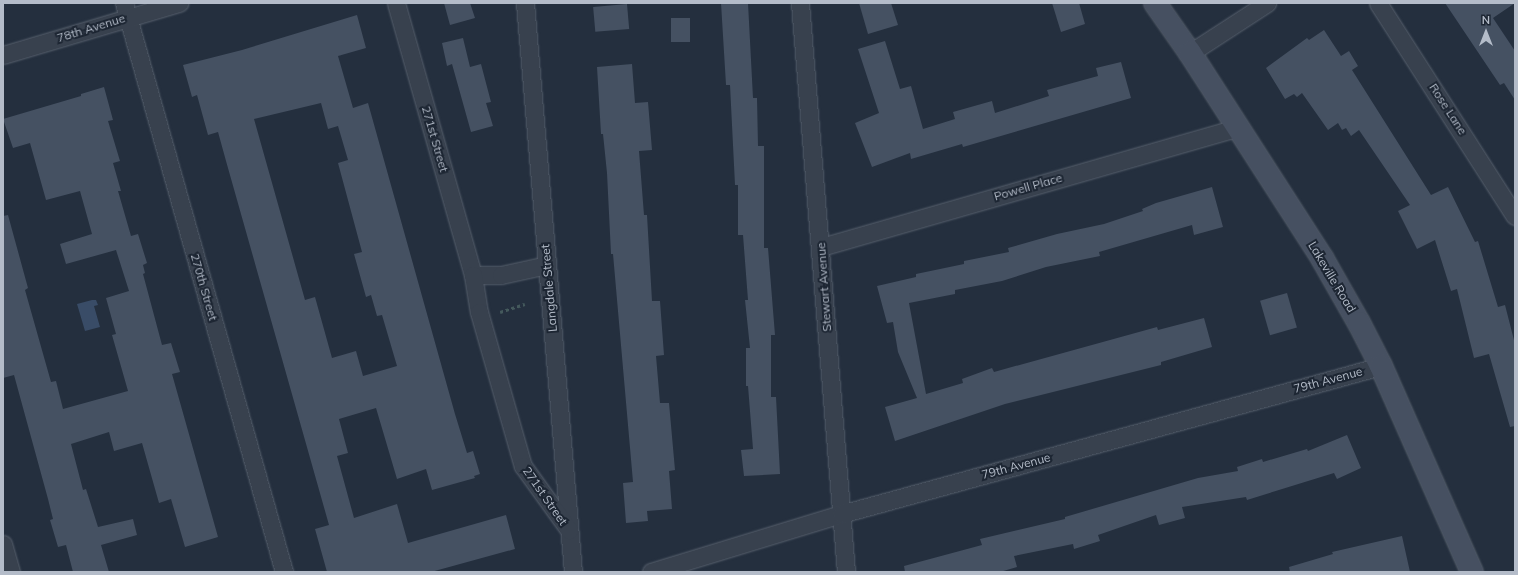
<!DOCTYPE html>
<html>
<head>
<meta charset="utf-8">
<style>
  body { margin:0 }
  #map { position:relative; width:1518px; height:575px; overflow:hidden; background:#242f3e; font-family:Mulish,sans-serif }
  div>[style] { position:absolute }
  [style*='--x'] { left:calc(var(--x)*1px); top:calc(var(--y)*1px); width:calc(var(--w)*1px); rotate:calc(var(--a)*1deg) }
  .water>* { inset:0; background:#394c67 }
  .building>* { inset:0; background:#455162; transform-origin:0 0 }
  .path>* { height:2.5px; margin-top:-1.25px; transform-origin:0; background:repeating-linear-gradient(90deg,#44595c 0 3px,transparent 0 6px) }
  .roads { filter:drop-shadow(0 0 1px #565f6c) drop-shadow(0 0 1px #565f6c) }
  .minor>* { height:17px; margin:-8.5px; padding:0 8.5px; transform-origin:8.5px; border-radius:8.5px; background:#38414e }
  .secondary>* { height:22px; margin:-11px; padding:0 11px; transform-origin:11px; border-radius:11px; background:#465061 }
  span { translate:-50% -50%; white-space:nowrap; text-align:center; line-height:1.15; -webkit-text-stroke:4px #1d2633; paint-order:stroke }
  .street-label { font-size:12px; color:#b4bcc9 }
  .frame { position:absolute; inset:0; border:4px solid #b4bcc9; pointer-events:none }
  .north { position:absolute; left:1466px; top:12px; width:40px; height:40px; -webkit-text-stroke:3px #1d2633; paint-order:stroke; rotate:0deg; font-size:11px; font-weight:700; line-height:16px; text-align:center; color:#b4bcc9 }
  .north::after { content:''; display:block; margin:auto; width:14px; height:18px; background:#b4bcc9; clip-path:polygon(50% 0,100% 100%,50% 72%,0 100%) }
</style>
</head>
<body>
<div id="map">
  <div class="water">
    <div style="clip-path:polygon(92px 300px,96px 300px,98px 305px,94px 306px,100px 327px,85px 331px,77px 304px)"></div>
  </div>
  <div class="building">
    <div style="clip-path:polygon(444px 3px,470px 3px,475px 18px,450px 25px)"></div>
    <div style="clip-path:polygon(721px 3px,748px 3px,753px 98px,757px 98px,758px 146px,764px 146px,764px 248px,768px 248px,775px 335px,771px 335px,771px 397px,776px 397px,780px 474px,744px 476px,741px 450px,753px 449px,748px 386px,746px 386px,746px 348px,750px 348px,745px 300px,748px 300px,743px 235px,738px 235px,738px 185px,735px 185px,730px 85px,726px 85px)"></div>
    <div style="clip-path:polygon(859px 3px,891px 3px,898px 25px,868px 34px)"></div>
    <div style="clip-path:polygon(1052px 3px,1079px 3px,1085px 24px,1061px 32px)"></div>
    <div style="clip-path:polygon(1445px 3px,1515px 3px,1493px 18px,1515px 51px,1515px 100px,1504px 83px,1500px 85px)"></div>
    <div style="left:627px;top:4px;width:25px;height:34px;rotate:85deg"></div>
    <div style="clip-path:polygon(evenodd,357px 15px,366px 48px,338px 56px,353px 108px,368px 103px,455px 414px,467px 453px,473px 451px,480px 474px,474px 476px,475px 478px,432px 490px,426px 469px,397px 479px,376px 408px,339px 419px,348px 453px,337px 456px,354px 518px,397px 504px,408px 543px,506px 515px,515px 549px,431px 572px,327px 572px,315px 529px,329px 525px,226px 161px,218px 132px,208px 135px,197px 95px,192px 97px,183px 65px,242px 50px,357px 15px,321px 103px,328px 129px,338px 126px,348px 160px,338px 163px,362px 252px,354px 254px,366px 297px,371px 295px,377px 316px,382px 315px,397px 366px,363px 376px,356px 351px,332px 358px,315px 297px,305px 300px,254px 119px,321px 103px)"></div>
    <div style="left:671px;top:18px;width:19px;height:24px"></div>
    <div style="clip-path:polygon(1324px 30px,1341px 56px,1349px 51px,1358px 66px,1352px 70px,1431px 195px,1448px 187px,1475px 242px,1478px 241px,1498px 307px,1505px 305px,1515px 344px,1515px 426px,1510px 427px,1489px 354px,1474px 358px,1457px 289px,1451px 291px,1435px 240px,1417px 249px,1398px 211px,1410px 205px,1359px 130px,1351px 136px,1346px 128px,1342px 130px,1338px 123px,1328px 130px,1302px 93px,1297px 97px,1294px 94px,1285px 99px,1266px 68px,1307px 38px,1309px 40px)"></div>
    <div style="clip-path:polygon(463px 38px,470px 67px,481px 64px,491px 102px,486px 103px,493px 126px,471px 132px,452px 64px,447px 66px,442px 43px)"></div>
    <div style="clip-path:polygon(885px 41px,900px 89px,911px 86px,923px 129px,955px 119px,953px 112px,992px 101px,995px 113px,1049px 96px,1047px 90px,1098px 76px,1096px 68px,1121px 62px,1131px 98px,963px 147px,962px 144px,911px 159px,910px 153px,872px 167px,855px 123px,879px 113px,858px 49px)"></div>
    <div style="clip-path:polygon(632px 64px,635px 103px,648px 102px,652px 150px,639px 151px,644px 215px,647px 215px,652px 301px,660px 301px,664px 355px,656px 356px,660px 403px,669px 403px,675px 470px,669px 471px,672px 509px,647px 511px,648px 521px,626px 523px,623px 483px,633px 482px,613px 254px,611px 254px,607px 173px,603px 134px,601px 134px,597px 67px)"></div>
    <div style="clip-path:polygon(104px 87px,113px 120px,108px 121px,120px 161px,113px 163px,121px 191px,118px 191px,131px 236px,138px 234px,147px 263px,143px 265px,145px 273px,143px 274px,162px 345px,171px 343px,180px 372px,172px 374px,218px 537px,185px 547px,171px 499px,159px 503px,142px 443px,114px 451px,109px 432px,71px 444px,83px 490px,86px 489px,98px 527px,133px 519px,137px 535px,101px 545px,109px 572px,73px 572px,66px 545px,58px 547px,50px 520px,53px 519px,48px 499px,14px 375px,3px 378px,3px 216px,8px 215px,28px 288px,25px 290px,51px 382px,56px 381px,63px 409px,128px 391px,112px 335px,116px 334px,106px 298px,129px 291px,116px 250px,66px 264px,60px 244px,92px 234px,80px 191px,46px 200px,30px 143px,13px 148px,3px 119px,81px 96px,81px 94px)"></div>
    <div style="clip-path:polygon(1212px 187px,1223px 227px,1194px 235px,1192px 225px,1099px 252px,1100px 256px,1046px 267px,1002px 281px,955px 290px,955px 294px,909px 303px,926px 394px,963px 383px,962px 379px,992px 368px,994px 372px,1157px 327px,1158px 330px,1204px 318px,1212px 347px,1161px 362px,1161px 365px,1005px 404px,895px 441px,885px 407px,917px 398px,898px 352px,893px 322px,887px 323px,877px 286px,916px 277px,916px 274px,964px 264px,964px 261px,1009px 252px,1008px 248px,1057px 234px,1104px 224px,1143px 211px,1142px 209px,1156px 203px)"></div>
    <div style="left:1287px;top:293px;width:36px;height:28px;rotate:74deg"></div>
    <div style="clip-path:polygon(1347px 435px,1361px 468px,1337px 479px,1334px 473px,1247px 500px,1246px 497px,1182px 507px,1185px 518px,1159px 525px,1156px 515px,1098px 535px,1100px 541px,1074px 549px,1073px 544px,1014px 556px,1017px 567px,1000px 572px,905px 572px,904px 566px,982px 545px,980px 539px,1065px 519px,1065px 517px,1198px 478px,1238px 471px,1237px 467px,1262px 459px,1263px 462px,1307px 449px,1308px 451px)"></div>
    <div style="clip-path:polygon(1402px 536px,1410px 572px,1290px 572px,1289px 567px,1333px 554px,1332px 552px)"></div>
  </div>
  <div class="path">
    <div style="--x:500;--y:312;--w:26;--a:-18"></div>
  </div>
  <div class="roads">
    <div class="minor">
      <div style="--x:124;--y:3;--w:591;--a:74.29"></div>
      <div style="--x:396;--y:3;--w:283;--a:74.2"></div>
      <div style="--x:473;--y:275;--w:28;--a:0"></div>
      <div style="--x:501;--y:275;--w:47;--a:-12.3"></div>
      <div style="--x:525;--y:3;--w:571;--a:85.18"></div>
      <div style="--x:800;--y:3;--w:571;--a:85.38"></div>
      <div style="--x:1378;--y:3;--w:253;--a:57.3"></div>
      <div style="--x:1190;--y:53;--w:92;--a:-33"></div>
      <div style="--x:3;--y:55;--w:184;--a:-16.5"></div>
      <div style="--x:821;--y:247;--w:432;--a:-16"></div>
      <div style="--x:473;--y:275;--w:37;--a:81"></div>
      <div style="--x:479;--y:312;--w:160;--a:74.1"></div>
      <div style="--x:523;--y:466;--w:79;--a:54.3"></div>
      <div style="--x:3;--y:544;--w:29;--a:74"></div>
      <div style="--x:651;--y:572;--w:199;--a:-17"></div>
      <div style="--x:841;--y:514;--w:560;--a:-15.33"></div>
    </div>
    <div class="secondary">
      <div style="--x:1155;--y:3;--w:61;--a:55"></div>
      <div style="--x:1190;--y:53;--w:244;--a:57.2"></div>
      <div style="--x:1322;--y:258;--w:75;--a:60.4"></div>
      <div style="--x:1359;--y:323;--w:48;--a:62.9"></div>
      <div style="--x:1381;--y:366;--w:225;--a:66.2"></div>
    </div>
  </div>
  <div class="street-label">
    <span style="left:91px;top:28px;rotate:-17deg">78th Avenue</span>
    <span style="left:1448px;top:109px;rotate:57deg">Rose Lane</span>
    <span style="left:435px;top:139px;rotate:74deg">271st Street</span>
    <span style="left:1028px;top:187px;rotate:-16deg">Powell Place</span>
    <span style="left:1332px;top:277px;rotate:59deg">Lakeville Road</span>
    <span style="left:204px;top:287px;rotate:74deg">270th Street</span>
    <span style="left:824px;top:287px;rotate:-94deg">Stewart Avenue</span>
    <span style="left:549px;top:288px;rotate:-95deg">Langdale Street</span>
    <span style="left:1328px;top:380px;rotate:-15deg">79th Avenue</span>
    <span style="left:1016px;top:466px;rotate:-15deg">79th Avenue</span>
    <span style="left:545px;top:496px;rotate:55deg">271st Street</span>
  </div>
  <div class="frame"></div>
  <div class="north">N</div>
</div>
</body>
</html>
